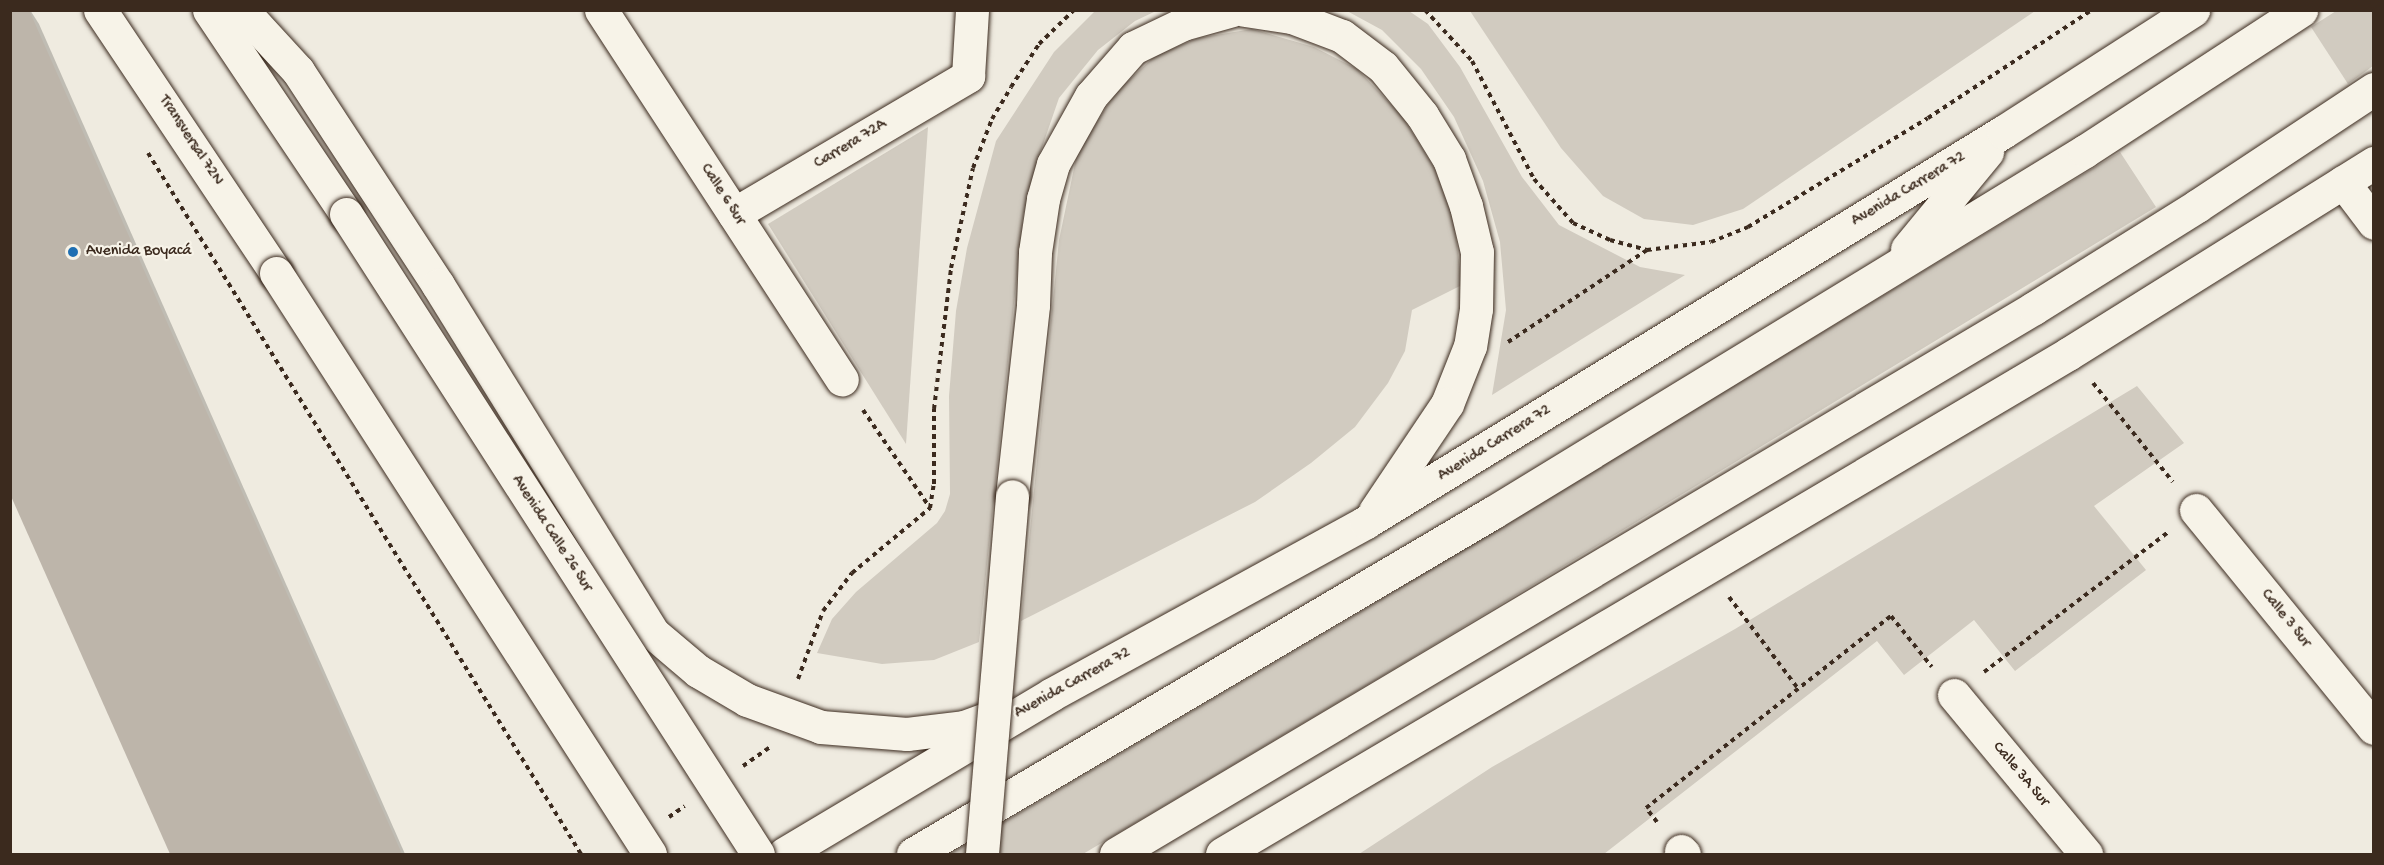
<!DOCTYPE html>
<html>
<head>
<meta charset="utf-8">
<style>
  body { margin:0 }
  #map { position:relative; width:2384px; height:865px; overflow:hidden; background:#efebe0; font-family:"Gochi Hand",sans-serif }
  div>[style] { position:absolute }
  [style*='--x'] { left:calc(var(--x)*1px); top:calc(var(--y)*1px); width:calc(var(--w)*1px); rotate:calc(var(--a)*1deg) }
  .green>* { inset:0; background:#d1cbc0 }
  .shadow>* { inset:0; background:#0003 }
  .building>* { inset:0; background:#bdb5aa }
  .path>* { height:4px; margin-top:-2px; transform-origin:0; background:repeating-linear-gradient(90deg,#3b2a1e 0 4.5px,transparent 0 9px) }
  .roads { filter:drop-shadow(0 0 2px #3b2a1e) drop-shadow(0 0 2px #3b2a1e) }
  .minor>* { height:33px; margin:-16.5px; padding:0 16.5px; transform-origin:16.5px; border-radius:16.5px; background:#f7f3e8 }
  .major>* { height:33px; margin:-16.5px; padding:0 16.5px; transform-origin:16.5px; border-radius:16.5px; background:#f7f3e8 }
  .highway>* { height:33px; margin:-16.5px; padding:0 16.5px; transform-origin:16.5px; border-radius:16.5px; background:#f7f3e8 }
  .bridges { filter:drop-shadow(0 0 2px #3b2a1e) drop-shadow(0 0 2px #3b2a1e) }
  .major-bridge>* { height:33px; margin:-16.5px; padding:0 16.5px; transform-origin:16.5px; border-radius:16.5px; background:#f7f3e8 }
  .highway-bridge>* { height:33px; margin:-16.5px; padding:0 16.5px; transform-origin:16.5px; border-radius:16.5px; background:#f7f3e8 }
  .dots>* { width:16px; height:16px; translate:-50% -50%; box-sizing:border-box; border:3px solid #f7f3e8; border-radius:50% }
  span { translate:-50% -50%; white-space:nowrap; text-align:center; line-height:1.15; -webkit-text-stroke:4.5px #f7f3e8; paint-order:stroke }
  .street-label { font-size:16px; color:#3b2a1e }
  .poi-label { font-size:16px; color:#3b2a1e }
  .left { translate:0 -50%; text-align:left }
  .frame { position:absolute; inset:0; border:12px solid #3b2a1e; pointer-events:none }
</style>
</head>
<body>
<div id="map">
  <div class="green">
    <div style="clip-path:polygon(1095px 11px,1156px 11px,1135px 21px,1098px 50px,1059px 98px,1040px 153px,1023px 216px,979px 642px,934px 660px,882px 664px,817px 653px,832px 619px,856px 592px,937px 523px,945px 511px,950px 494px,949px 396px,956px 311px,967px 248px,996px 141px,1054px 52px)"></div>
    <div style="clip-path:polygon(1347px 11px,1409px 11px,1428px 24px,1460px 67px,1522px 177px,1559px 225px,1640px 267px,1685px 275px,1492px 395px,1506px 310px,1500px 242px,1483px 181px,1454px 117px,1421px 69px,1382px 30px)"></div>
    <div style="clip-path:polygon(1470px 11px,2035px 11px,1743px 209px,1693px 225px,1644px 219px,1603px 196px,1561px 148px)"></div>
    <div style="clip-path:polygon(2336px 11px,2373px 11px,2373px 66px,2348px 84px,2311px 27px)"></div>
    <div style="clip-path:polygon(1252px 29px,1314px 47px,1357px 69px,1402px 116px,1435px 169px,1454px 222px,1462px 285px,1412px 310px,1405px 351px,1388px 383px,1355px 427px,1311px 463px,1255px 502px,1021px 621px,1059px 240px,1077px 154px,1115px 93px,1155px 56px,1198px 38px)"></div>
    <div style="clip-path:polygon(928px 127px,906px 444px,768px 224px)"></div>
    <div style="clip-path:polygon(2120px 152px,2156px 207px,1384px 675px,1083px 854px,950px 854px,1332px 629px)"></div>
    <div style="clip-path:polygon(2137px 386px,2184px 443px,2094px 506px,2146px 570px,2015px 671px,1974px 620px,1904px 675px,1877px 641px,1604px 854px,1359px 854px,1492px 767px,1735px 629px)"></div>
  </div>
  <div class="shadow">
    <div style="clip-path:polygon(10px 10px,30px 10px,39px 24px,405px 854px,172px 854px,10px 490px)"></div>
  </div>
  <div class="building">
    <div style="clip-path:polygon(10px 10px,29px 10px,402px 854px,170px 854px,10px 494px)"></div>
  </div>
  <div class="path">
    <div style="--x:1425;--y:10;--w:69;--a:47.3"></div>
    <div style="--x:1472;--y:61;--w:133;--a:62.3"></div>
    <div style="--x:1534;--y:179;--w:59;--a:48.4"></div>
    <div style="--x:1573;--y:223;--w:41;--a:24.7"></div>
    <div style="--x:1610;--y:240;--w:38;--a:15"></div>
    <div style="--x:1647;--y:250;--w:64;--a:-7.1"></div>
    <div style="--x:1711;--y:242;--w:40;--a:-22"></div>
    <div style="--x:1748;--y:227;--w:210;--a:-31.2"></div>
    <div style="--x:1928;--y:118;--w:196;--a:-33.4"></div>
    <div style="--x:148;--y:153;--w:824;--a:58.3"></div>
    <div style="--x:1508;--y:342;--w:167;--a:-33.5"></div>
    <div style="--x:2093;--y:383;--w:127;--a:51.1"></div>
    <div style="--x:863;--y:410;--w:119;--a:55.6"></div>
    <div style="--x:1729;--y:597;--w:116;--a:53"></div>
    <div style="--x:1984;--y:672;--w:230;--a:-37.2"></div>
    <div style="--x:798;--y:679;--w:72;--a:-69.8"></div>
    <div style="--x:823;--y:611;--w:48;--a:-52.7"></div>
    <div style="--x:852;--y:573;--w:102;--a:-39.8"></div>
    <div style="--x:930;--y:508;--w:24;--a:-81"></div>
    <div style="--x:934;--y:484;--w:75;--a:-90"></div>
    <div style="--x:934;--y:409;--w:142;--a:-83.1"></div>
    <div style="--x:951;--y:268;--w:102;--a:-77.6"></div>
    <div style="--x:973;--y:168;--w:53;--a:-68.8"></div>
    <div style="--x:992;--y:119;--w:37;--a:-59"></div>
    <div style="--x:1011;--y:87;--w:51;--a:-56.9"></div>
    <div style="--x:1039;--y:44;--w:49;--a:-44.2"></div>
    <div style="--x:743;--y:766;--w:32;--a:-35"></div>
    <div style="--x:669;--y:817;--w:19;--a:-35"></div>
    <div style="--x:1657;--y:822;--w:18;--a:-128"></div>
    <div style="--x:1646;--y:808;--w:311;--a:-38.1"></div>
    <div style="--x:1891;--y:616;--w:65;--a:51.2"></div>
  </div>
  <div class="roads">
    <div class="minor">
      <div style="--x:601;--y:10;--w:441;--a:56.9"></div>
      <div style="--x:2343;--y:182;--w:51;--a:52.9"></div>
      <div style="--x:734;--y:214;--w:272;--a:-30.5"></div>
      <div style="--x:968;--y:76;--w:66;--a:-86.5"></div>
      <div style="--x:2196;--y:510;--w:281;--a:50.8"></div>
      <div style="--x:1954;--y:695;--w:207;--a:50.3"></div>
      <div style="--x:1681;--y:851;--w:4;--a:45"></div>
    </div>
    <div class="major">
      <div style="--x:100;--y:10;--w:316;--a:56.2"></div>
      <div style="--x:209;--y:10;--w:246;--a:56.1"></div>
    </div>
    <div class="highway">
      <div style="--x:242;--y:10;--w:83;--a:47.4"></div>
      <div style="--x:298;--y:71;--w:256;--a:56.8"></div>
      <div style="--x:438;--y:285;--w:409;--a:58.3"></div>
      <div style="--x:653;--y:633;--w:59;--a:40.2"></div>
      <div style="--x:698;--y:671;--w:57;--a:30.6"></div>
      <div style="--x:747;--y:700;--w:79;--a:20"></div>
      <div style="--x:821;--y:727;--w:86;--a:4.7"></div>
      <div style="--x:907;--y:734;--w:57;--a:-7"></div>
      <div style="--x:964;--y:727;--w:29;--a:-20"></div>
      <div style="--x:1245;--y:10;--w:48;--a:8.5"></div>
      <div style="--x:1292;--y:17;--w:53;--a:20.8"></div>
      <div style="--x:1342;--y:36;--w:51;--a:37.1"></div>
      <div style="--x:1383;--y:67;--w:62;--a:50.9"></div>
      <div style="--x:1422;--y:115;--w:52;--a:58.5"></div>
      <div style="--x:1449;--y:159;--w:50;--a:70.1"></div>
      <div style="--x:1466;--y:206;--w:47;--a:76.6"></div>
      <div style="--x:1477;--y:252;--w:57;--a:91"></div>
      <div style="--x:1476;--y:309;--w:37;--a:99"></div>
      <div style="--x:1470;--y:346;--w:62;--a:111.6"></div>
      <div style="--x:1447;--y:404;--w:129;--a:123.9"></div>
      <div style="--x:1907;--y:249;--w:126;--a:-50.5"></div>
      <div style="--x:1012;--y:496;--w:192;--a:-83.7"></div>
      <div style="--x:1033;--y:305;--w:53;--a:-87.8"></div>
      <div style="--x:1035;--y:252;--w:54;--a:-81.4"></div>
      <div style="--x:1043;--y:199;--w:36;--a:-74"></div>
      <div style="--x:1053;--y:164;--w:78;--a:-60.8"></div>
      <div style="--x:1091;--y:96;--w:64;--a:-48.8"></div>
      <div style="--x:1133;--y:48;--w:55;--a:-25.6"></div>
      <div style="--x:1183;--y:24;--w:51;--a:-15.9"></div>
      <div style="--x:784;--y:854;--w:312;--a:-30.8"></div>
      <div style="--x:1052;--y:694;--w:358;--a:-28.7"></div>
      <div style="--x:1366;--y:522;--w:747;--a:-31.48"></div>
      <div style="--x:2003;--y:132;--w:226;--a:-32.7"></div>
      <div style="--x:913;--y:854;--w:672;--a:-30.5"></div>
      <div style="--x:1492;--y:513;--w:695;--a:-31.4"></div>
      <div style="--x:2085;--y:151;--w:258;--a:-33.1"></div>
      <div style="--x:1116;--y:854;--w:1068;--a:-30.74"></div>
      <div style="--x:2034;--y:308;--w:192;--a:-32"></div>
      <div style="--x:2197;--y:206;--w:212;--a:-33.5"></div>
      <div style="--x:1222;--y:854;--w:983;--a:-30.58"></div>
      <div style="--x:2068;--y:354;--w:361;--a:-32"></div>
    </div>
  </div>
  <div class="bridges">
    <div class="major-bridge">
      <div style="--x:346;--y:214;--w:761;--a:57.23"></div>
      <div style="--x:276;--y:273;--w:691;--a:57.23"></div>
    </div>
    <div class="highway-bridge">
      <div style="--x:982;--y:854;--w:359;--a:-85.2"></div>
    </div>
  </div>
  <div class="dots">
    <div style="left:73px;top:252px;background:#1f6fb2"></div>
  </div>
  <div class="street-label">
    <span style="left:190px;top:141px;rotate:57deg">Transversal 72N</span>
    <span style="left:851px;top:145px;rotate:-31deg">Carrera 72A</span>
    <span style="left:1909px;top:190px;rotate:-31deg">Avenida Carrera 72</span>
    <span style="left:722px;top:195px;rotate:57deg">Calle 6 Sur</span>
    <span style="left:1495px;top:444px;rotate:-32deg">Avenida Carrera 72</span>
    <span style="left:551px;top:534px;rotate:57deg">Avenida Calle 26 Sur</span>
    <span style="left:2285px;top:619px;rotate:51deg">Calle 3 Sur</span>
    <span style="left:1073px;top:684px;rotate:-29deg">Avenida Carrera 72</span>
    <span style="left:2020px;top:775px;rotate:50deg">Calle 3A Sur</span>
  </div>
  <div class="poi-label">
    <span class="left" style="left:86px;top:252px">Avenida Boyacá</span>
  </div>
  <div class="frame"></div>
</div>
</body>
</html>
